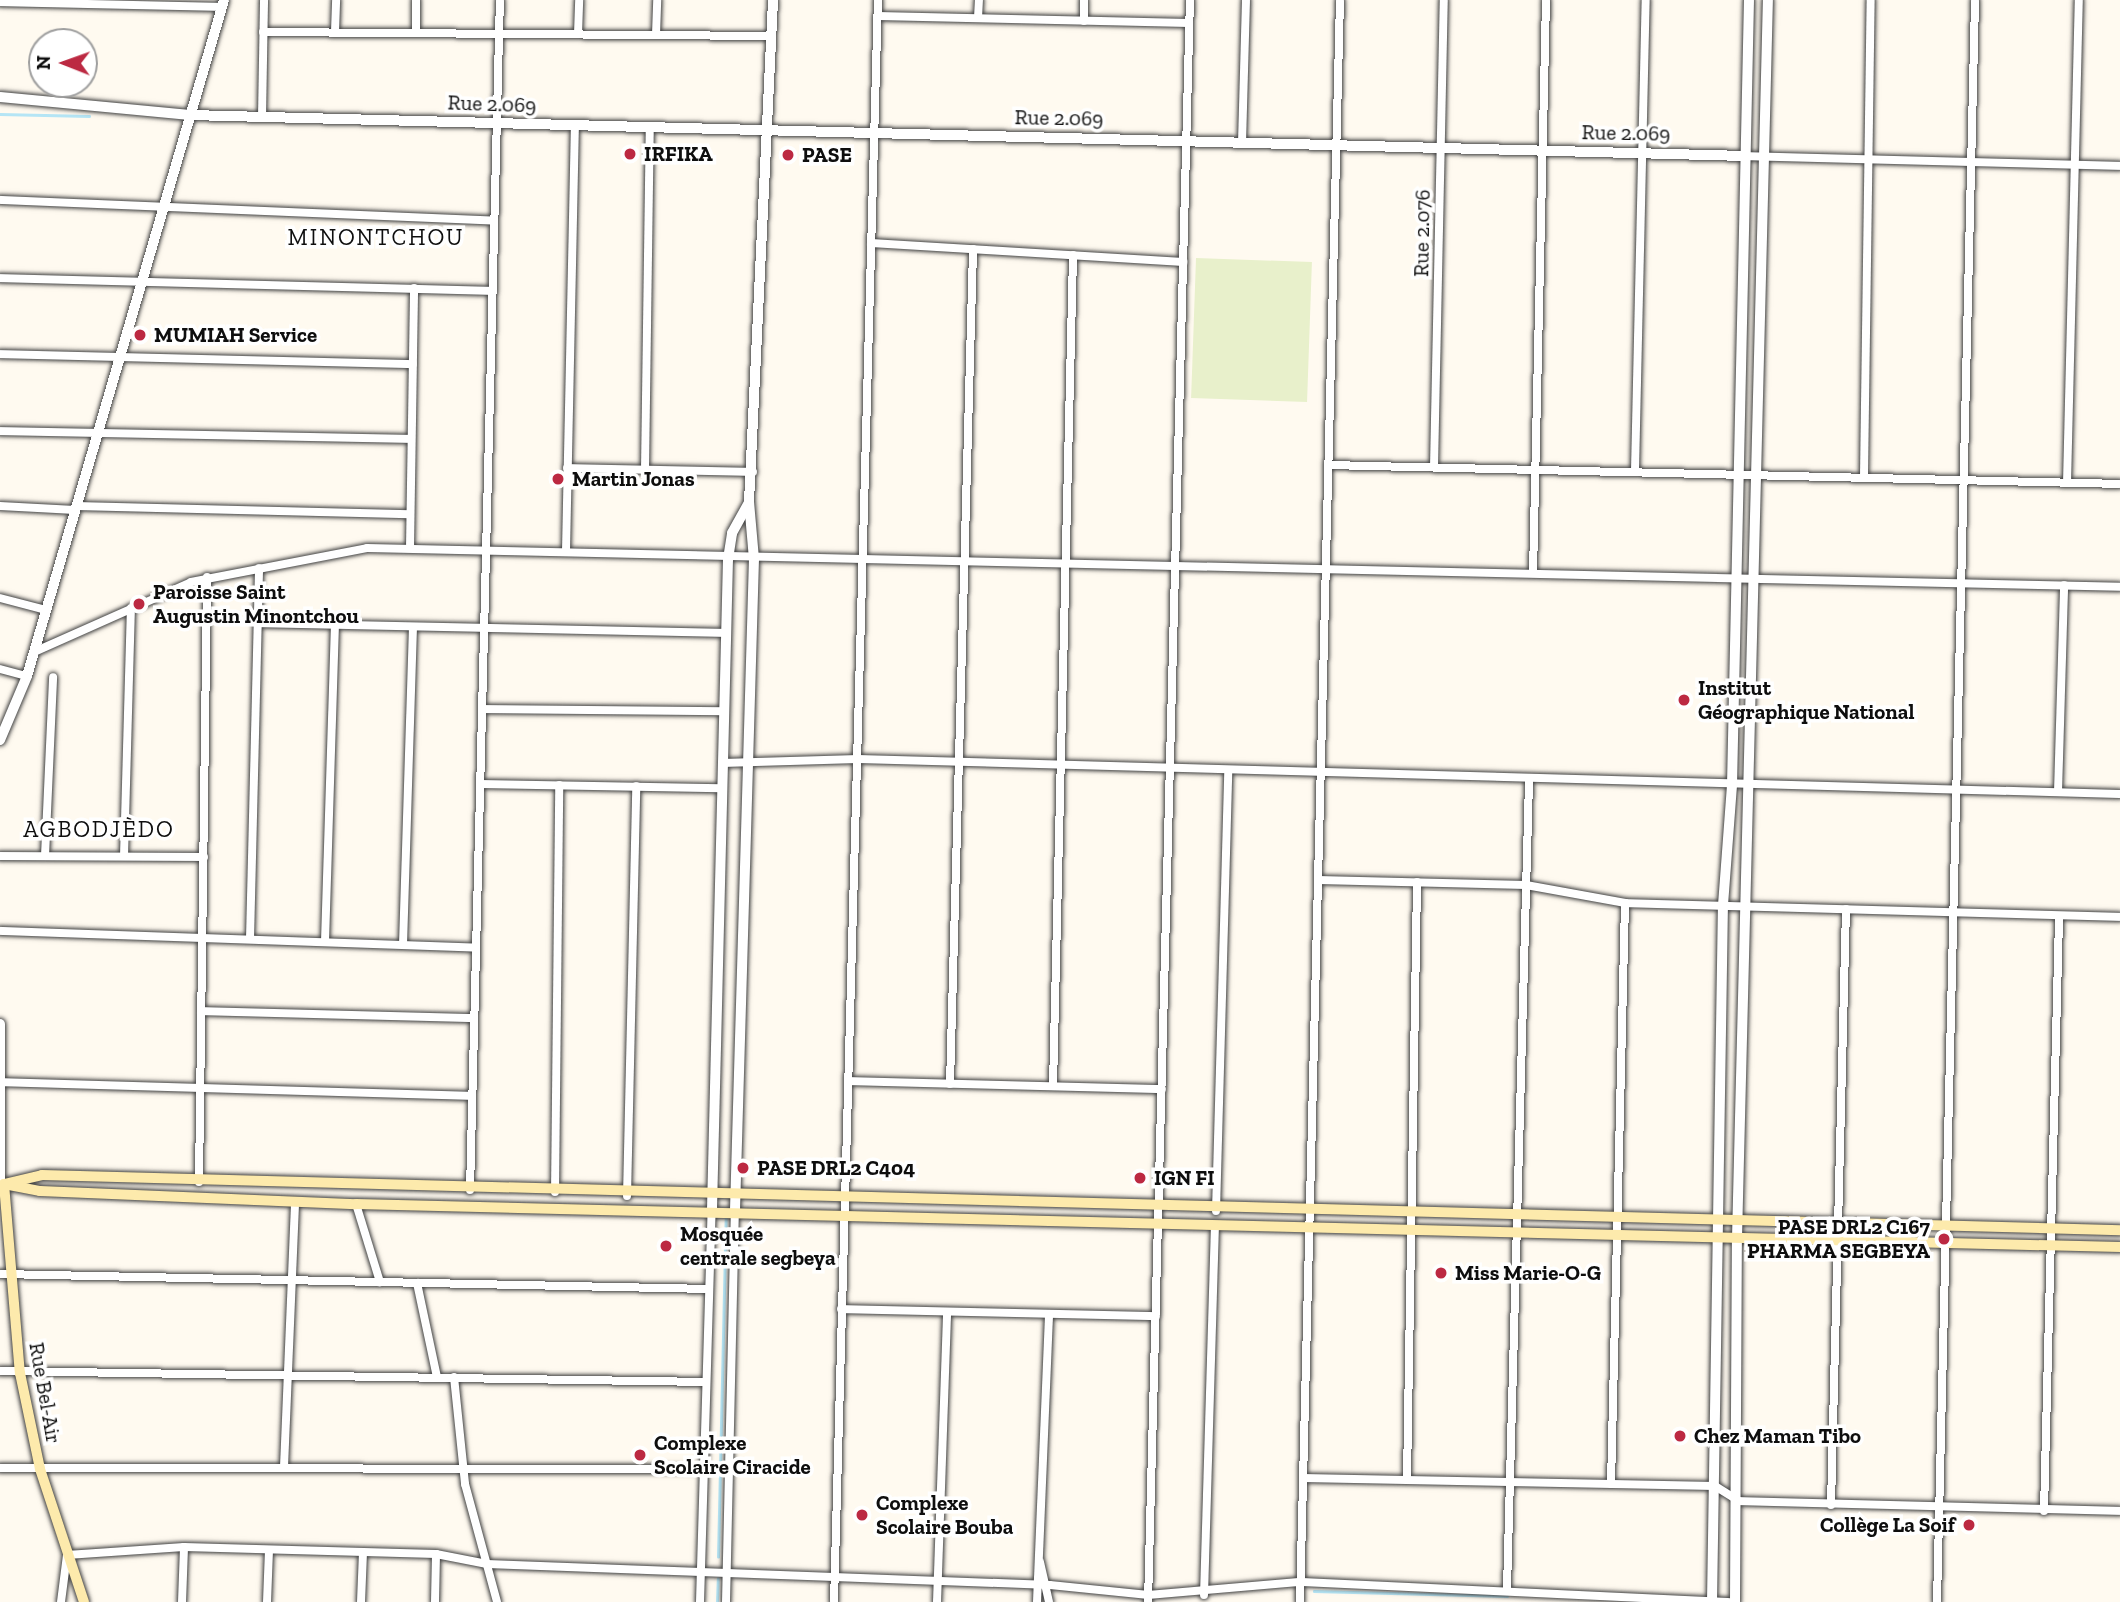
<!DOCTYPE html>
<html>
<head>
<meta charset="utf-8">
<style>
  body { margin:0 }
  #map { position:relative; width:2120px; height:1602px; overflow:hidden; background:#fffaf0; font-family:"Zilla Slab",serif }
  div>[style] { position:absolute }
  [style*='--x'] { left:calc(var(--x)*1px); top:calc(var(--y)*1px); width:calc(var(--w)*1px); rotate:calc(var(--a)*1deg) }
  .pitch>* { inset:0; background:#e8f0cb; transform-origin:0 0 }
  .stream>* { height:2.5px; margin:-1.25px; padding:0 1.25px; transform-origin:1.25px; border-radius:1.25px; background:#b5e5f5 }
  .roads { filter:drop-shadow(0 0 2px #414141) drop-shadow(0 0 2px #414141) }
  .minor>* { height:8px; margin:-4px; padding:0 4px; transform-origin:4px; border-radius:4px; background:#fff }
  .tertiary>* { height:10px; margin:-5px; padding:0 5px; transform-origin:5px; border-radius:5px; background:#fff }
  .secondary>* { height:10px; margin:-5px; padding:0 5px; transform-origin:5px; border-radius:5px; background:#fdeaac }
  .dots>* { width:19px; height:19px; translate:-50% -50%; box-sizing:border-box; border:4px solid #fff; border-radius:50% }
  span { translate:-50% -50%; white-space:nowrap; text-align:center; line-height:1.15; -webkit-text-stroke:7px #fff; paint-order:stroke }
  .street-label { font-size:21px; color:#0e0e0e }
  .poi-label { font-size:21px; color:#0e0e0e; font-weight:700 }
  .left { translate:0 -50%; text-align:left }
  .right { translate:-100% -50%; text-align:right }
  .neighbourhood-label { font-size:23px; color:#0e0e0e; letter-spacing:2px }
  .north { position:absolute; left:28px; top:28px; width:70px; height:70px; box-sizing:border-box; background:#fff; border:2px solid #9f9f9f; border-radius:50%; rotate:271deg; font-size:19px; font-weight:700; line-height:28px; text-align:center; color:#0e0e0e }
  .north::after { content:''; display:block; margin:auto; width:24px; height:32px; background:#bc2942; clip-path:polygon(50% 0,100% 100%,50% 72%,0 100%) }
</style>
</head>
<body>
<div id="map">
  <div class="pitch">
    <div style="left:1196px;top:258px;width:116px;height:140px;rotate:2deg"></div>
  </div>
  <div class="stream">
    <div style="--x:0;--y:114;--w:89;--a:1.3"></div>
    <div style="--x:718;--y:1557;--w:340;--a:-88.7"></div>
    <div style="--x:1314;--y:1591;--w:193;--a:1.5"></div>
    <div style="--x:717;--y:1602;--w:23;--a:-88"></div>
  </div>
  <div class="roads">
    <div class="minor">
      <div style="--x:416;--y:0;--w:33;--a:90"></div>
      <div style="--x:0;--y:2;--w:221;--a:1.3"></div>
      <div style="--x:878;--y:16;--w:311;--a:1.3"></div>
      <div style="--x:978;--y:18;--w:18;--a:-87"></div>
      <div style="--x:1084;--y:21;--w:21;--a:-90"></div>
      <div style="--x:263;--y:32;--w:509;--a:0.45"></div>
      <div style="--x:335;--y:32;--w:32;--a:-88"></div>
      <div style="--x:578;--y:34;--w:34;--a:-88"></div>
      <div style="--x:656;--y:35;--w:35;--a:-88"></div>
      <div style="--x:262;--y:117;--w:117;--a:-89"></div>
      <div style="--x:1242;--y:143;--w:143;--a:-88.4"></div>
      <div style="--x:1745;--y:156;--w:375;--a:1.5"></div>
      <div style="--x:0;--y:200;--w:494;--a:2.4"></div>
      <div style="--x:871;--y:243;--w:313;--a:3.5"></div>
      <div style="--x:0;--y:278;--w:492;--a:1.5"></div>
      <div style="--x:0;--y:354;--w:413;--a:1.4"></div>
      <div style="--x:0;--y:431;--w:411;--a:1.1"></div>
      <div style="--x:1328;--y:465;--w:792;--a:1.37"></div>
      <div style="--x:1434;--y:467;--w:467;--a:-88.8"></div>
      <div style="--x:567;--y:468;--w:186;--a:1.2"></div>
      <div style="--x:645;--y:470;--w:343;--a:-89.2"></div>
      <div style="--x:1635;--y:470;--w:470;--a:-88.7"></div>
      <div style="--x:1864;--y:476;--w:476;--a:-89.2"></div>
      <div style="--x:2067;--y:483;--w:483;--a:-88.6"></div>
      <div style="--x:0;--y:506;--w:75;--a:3.1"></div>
      <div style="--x:76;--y:506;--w:334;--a:1.4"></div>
      <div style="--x:410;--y:548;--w:260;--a:-89.1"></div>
      <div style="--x:566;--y:551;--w:426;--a:-88.8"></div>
      <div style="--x:1533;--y:573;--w:573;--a:-88.7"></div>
      <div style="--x:0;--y:598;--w:48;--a:14.6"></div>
      <div style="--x:257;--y:623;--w:468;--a:1.2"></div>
      <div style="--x:34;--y:652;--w:172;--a:-24"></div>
      <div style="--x:191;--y:582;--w:179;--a:-10.9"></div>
      <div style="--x:367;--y:548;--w:1753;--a:1.27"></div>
      <div style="--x:0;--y:669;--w:28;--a:15"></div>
      <div style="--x:482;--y:709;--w:240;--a:0.5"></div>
      <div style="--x:722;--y:763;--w:136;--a:-1.7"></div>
      <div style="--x:858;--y:759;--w:1262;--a:1.59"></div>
      <div style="--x:480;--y:784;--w:241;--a:1"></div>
      <div style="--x:2058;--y:792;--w:207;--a:-88.3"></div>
      <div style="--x:0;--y:856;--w:204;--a:0.3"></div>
      <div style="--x:45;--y:856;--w:179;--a:-87.4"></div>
      <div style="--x:124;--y:856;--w:248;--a:-88.4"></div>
      <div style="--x:1318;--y:880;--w:208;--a:1.4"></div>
      <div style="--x:1526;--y:885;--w:101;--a:10.3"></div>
      <div style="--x:1625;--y:903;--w:495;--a:1.6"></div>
      <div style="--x:0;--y:931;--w:476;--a:2"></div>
      <div style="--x:250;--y:939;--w:371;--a:-88.6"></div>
      <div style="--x:325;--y:942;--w:318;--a:-88.2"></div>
      <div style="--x:403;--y:945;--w:318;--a:-88.2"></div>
      <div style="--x:201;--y:1011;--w:273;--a:1.5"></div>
      <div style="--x:850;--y:1081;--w:312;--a:1.5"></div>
      <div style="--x:0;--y:1082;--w:472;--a:1.7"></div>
      <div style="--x:950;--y:1084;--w:835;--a:-88.42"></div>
      <div style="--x:1053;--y:1086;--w:831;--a:-88.62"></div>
      <div style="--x:199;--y:1182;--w:605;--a:-89.24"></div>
      <div style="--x:470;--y:1190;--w:1190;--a:-88.56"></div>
      <div style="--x:555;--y:1192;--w:407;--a:-89.4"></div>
      <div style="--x:627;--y:1196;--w:410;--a:-88.7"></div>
      <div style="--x:356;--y:1204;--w:82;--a:72.9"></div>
      <div style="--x:1216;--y:1211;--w:441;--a:-88.4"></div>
      <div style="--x:0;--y:1274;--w:708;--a:1.21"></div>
      <div style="--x:417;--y:1283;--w:96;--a:78"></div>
      <div style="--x:841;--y:1309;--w:315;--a:1.3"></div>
      <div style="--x:0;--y:1371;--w:706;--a:0.89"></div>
      <div style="--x:454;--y:1377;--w:108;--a:84.1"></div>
      <div style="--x:465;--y:1484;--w:122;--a:74.8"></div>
      <div style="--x:284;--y:1467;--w:265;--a:-87.6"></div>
      <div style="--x:0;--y:1468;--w:704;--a:0.08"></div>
      <div style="--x:1303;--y:1478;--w:412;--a:1.1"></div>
      <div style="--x:1715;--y:1486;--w:28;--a:32"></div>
      <div style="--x:1739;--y:1501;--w:381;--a:1.5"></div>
      <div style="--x:1407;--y:1480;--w:598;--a:-89.04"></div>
      <div style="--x:1611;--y:1484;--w:581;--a:-88.62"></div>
      <div style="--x:1831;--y:1505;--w:596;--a:-88.56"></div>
      <div style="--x:2044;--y:1511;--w:594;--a:-88.55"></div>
      <div style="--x:1040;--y:1562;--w:41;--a:77.3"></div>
      <div style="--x:1507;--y:1589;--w:810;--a:-88.44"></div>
      <div style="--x:1204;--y:1595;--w:368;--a:-88.3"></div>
      <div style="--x:61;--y:1602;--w:47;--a:-82.7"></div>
      <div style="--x:67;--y:1555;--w:117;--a:-3.9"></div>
      <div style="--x:184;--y:1547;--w:252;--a:1.6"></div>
      <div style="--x:436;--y:1554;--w:52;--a:11.1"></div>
      <div style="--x:487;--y:1564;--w:563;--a:2.14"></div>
      <div style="--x:1050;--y:1585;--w:99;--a:5.8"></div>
      <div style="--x:1148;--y:1595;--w:154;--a:-4.9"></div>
      <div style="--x:1301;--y:1582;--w:428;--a:2.7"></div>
      <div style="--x:182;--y:1602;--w:55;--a:-87.9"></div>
      <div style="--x:267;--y:1602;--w:52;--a:-87.8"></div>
      <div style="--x:361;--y:1602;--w:49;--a:-87.7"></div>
      <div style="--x:435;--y:1602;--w:48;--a:-88.8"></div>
      <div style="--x:700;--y:1602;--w:393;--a:-88.3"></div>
      <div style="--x:726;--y:1602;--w:392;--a:-88.7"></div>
      <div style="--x:834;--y:1602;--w:1603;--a:-88.43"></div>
      <div style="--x:937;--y:1602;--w:290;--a:-88"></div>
      <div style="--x:1037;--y:1602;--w:288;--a:-87.6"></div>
      <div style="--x:1148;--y:1602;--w:1603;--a:-88.5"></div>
      <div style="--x:1300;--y:1602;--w:1602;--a:-88.57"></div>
      <div style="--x:1937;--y:1602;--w:1602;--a:-88.64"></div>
    </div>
    <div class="tertiary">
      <div style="--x:0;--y:97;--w:191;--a:5.4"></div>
      <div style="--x:190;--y:115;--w:1556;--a:1.51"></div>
      <div style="--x:0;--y:740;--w:69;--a:-67.1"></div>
      <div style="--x:27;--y:676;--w:704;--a:-73.75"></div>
      <div style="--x:0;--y:1024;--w:160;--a:90"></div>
      <div style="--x:712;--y:1209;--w:650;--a:-88.59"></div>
      <div style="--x:728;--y:559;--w:26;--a:-81"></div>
      <div style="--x:732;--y:533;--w:35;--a:-61"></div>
      <div style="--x:735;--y:1210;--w:651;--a:-88.33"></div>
      <div style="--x:754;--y:559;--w:57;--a:-95"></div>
      <div style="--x:749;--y:502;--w:503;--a:-87.26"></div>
      <div style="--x:1712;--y:1602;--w:697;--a:-89.1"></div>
      <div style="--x:1723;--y:905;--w:120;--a:-85.7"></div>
      <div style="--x:1732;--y:785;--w:785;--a:-88.76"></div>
      <div style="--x:1735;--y:1602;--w:364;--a:-89.7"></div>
      <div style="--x:1737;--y:1238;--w:1238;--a:-88.57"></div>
    </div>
    <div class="secondary">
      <div style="--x:4;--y:1184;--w:39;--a:-13"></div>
      <div style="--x:42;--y:1175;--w:2079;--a:1.52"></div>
      <div style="--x:4;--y:1184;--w:37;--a:11"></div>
      <div style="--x:40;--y:1191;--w:316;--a:2.4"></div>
      <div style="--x:356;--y:1204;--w:1765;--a:1.4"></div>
      <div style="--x:4;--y:1184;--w:190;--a:85.2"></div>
      <div style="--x:20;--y:1373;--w:98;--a:78.2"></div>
      <div style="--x:40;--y:1469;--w:140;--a:71.7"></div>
    </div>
  </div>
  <div class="dots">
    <div style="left:630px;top:154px;background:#bc2942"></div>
    <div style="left:788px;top:155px;background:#bc2942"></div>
    <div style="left:140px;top:335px;background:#bc2942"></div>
    <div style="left:558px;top:479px;background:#bc2942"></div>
    <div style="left:139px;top:604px;background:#bc2942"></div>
    <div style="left:1684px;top:700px;background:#bc2942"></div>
    <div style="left:743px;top:1168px;background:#bc2942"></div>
    <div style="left:1140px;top:1178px;background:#bc2942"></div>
    <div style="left:1944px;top:1239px;background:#bc2942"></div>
    <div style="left:666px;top:1246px;background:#bc2942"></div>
    <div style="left:1441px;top:1273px;background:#bc2942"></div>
    <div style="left:1680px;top:1436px;background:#bc2942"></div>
    <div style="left:640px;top:1455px;background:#bc2942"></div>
    <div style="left:862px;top:1515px;background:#bc2942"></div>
    <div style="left:1969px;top:1525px;background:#bc2942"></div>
  </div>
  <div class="street-label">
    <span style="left:492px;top:104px;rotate:2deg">Rue 2.069</span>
    <span style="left:1059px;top:118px;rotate:1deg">Rue 2.069</span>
    <span style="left:1626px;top:133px;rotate:1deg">Rue 2.069</span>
    <span style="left:1422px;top:233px;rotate:-89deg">Rue 2.076</span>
    <span style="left:45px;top:1393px;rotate:80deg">Rue Bel-Air</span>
  </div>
  <div class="poi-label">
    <span class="left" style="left:644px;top:154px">IRFIKA</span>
    <span class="left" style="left:802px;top:155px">PASE</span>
    <span class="left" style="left:154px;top:335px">MUMIAH Service</span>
    <span class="left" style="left:572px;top:479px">Martin Jonas</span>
    <span class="left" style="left:153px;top:604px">Paroisse Saint<br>Augustin Minontchou</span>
    <span class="left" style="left:1698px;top:700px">Institut<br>Géographique National</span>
    <span class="left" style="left:757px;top:1168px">PASE DRL2 C404</span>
    <span class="left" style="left:1154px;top:1178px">IGN FI</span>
    <span class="right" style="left:1930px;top:1239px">PASE DRL2 C167<br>PHARMA SEGBEYA</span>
    <span class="left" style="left:680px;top:1246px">Mosquée<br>centrale segbeya</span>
    <span class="left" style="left:1455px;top:1273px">Miss Marie-O-G</span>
    <span class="left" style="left:1694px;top:1436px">Chez Maman Tibo</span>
    <span class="left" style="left:654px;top:1455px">Complexe<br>Scolaire Ciracide</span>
    <span class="left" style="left:876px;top:1515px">Complexe<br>Scolaire Bouba</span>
    <span class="right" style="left:1955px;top:1525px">Collège La Soif</span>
  </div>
  <div class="neighbourhood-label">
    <span style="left:376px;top:237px">MINONTCHOU</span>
    <span style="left:99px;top:829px">AGBODJÈDO</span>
  </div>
  <div class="north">N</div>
</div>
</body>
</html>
